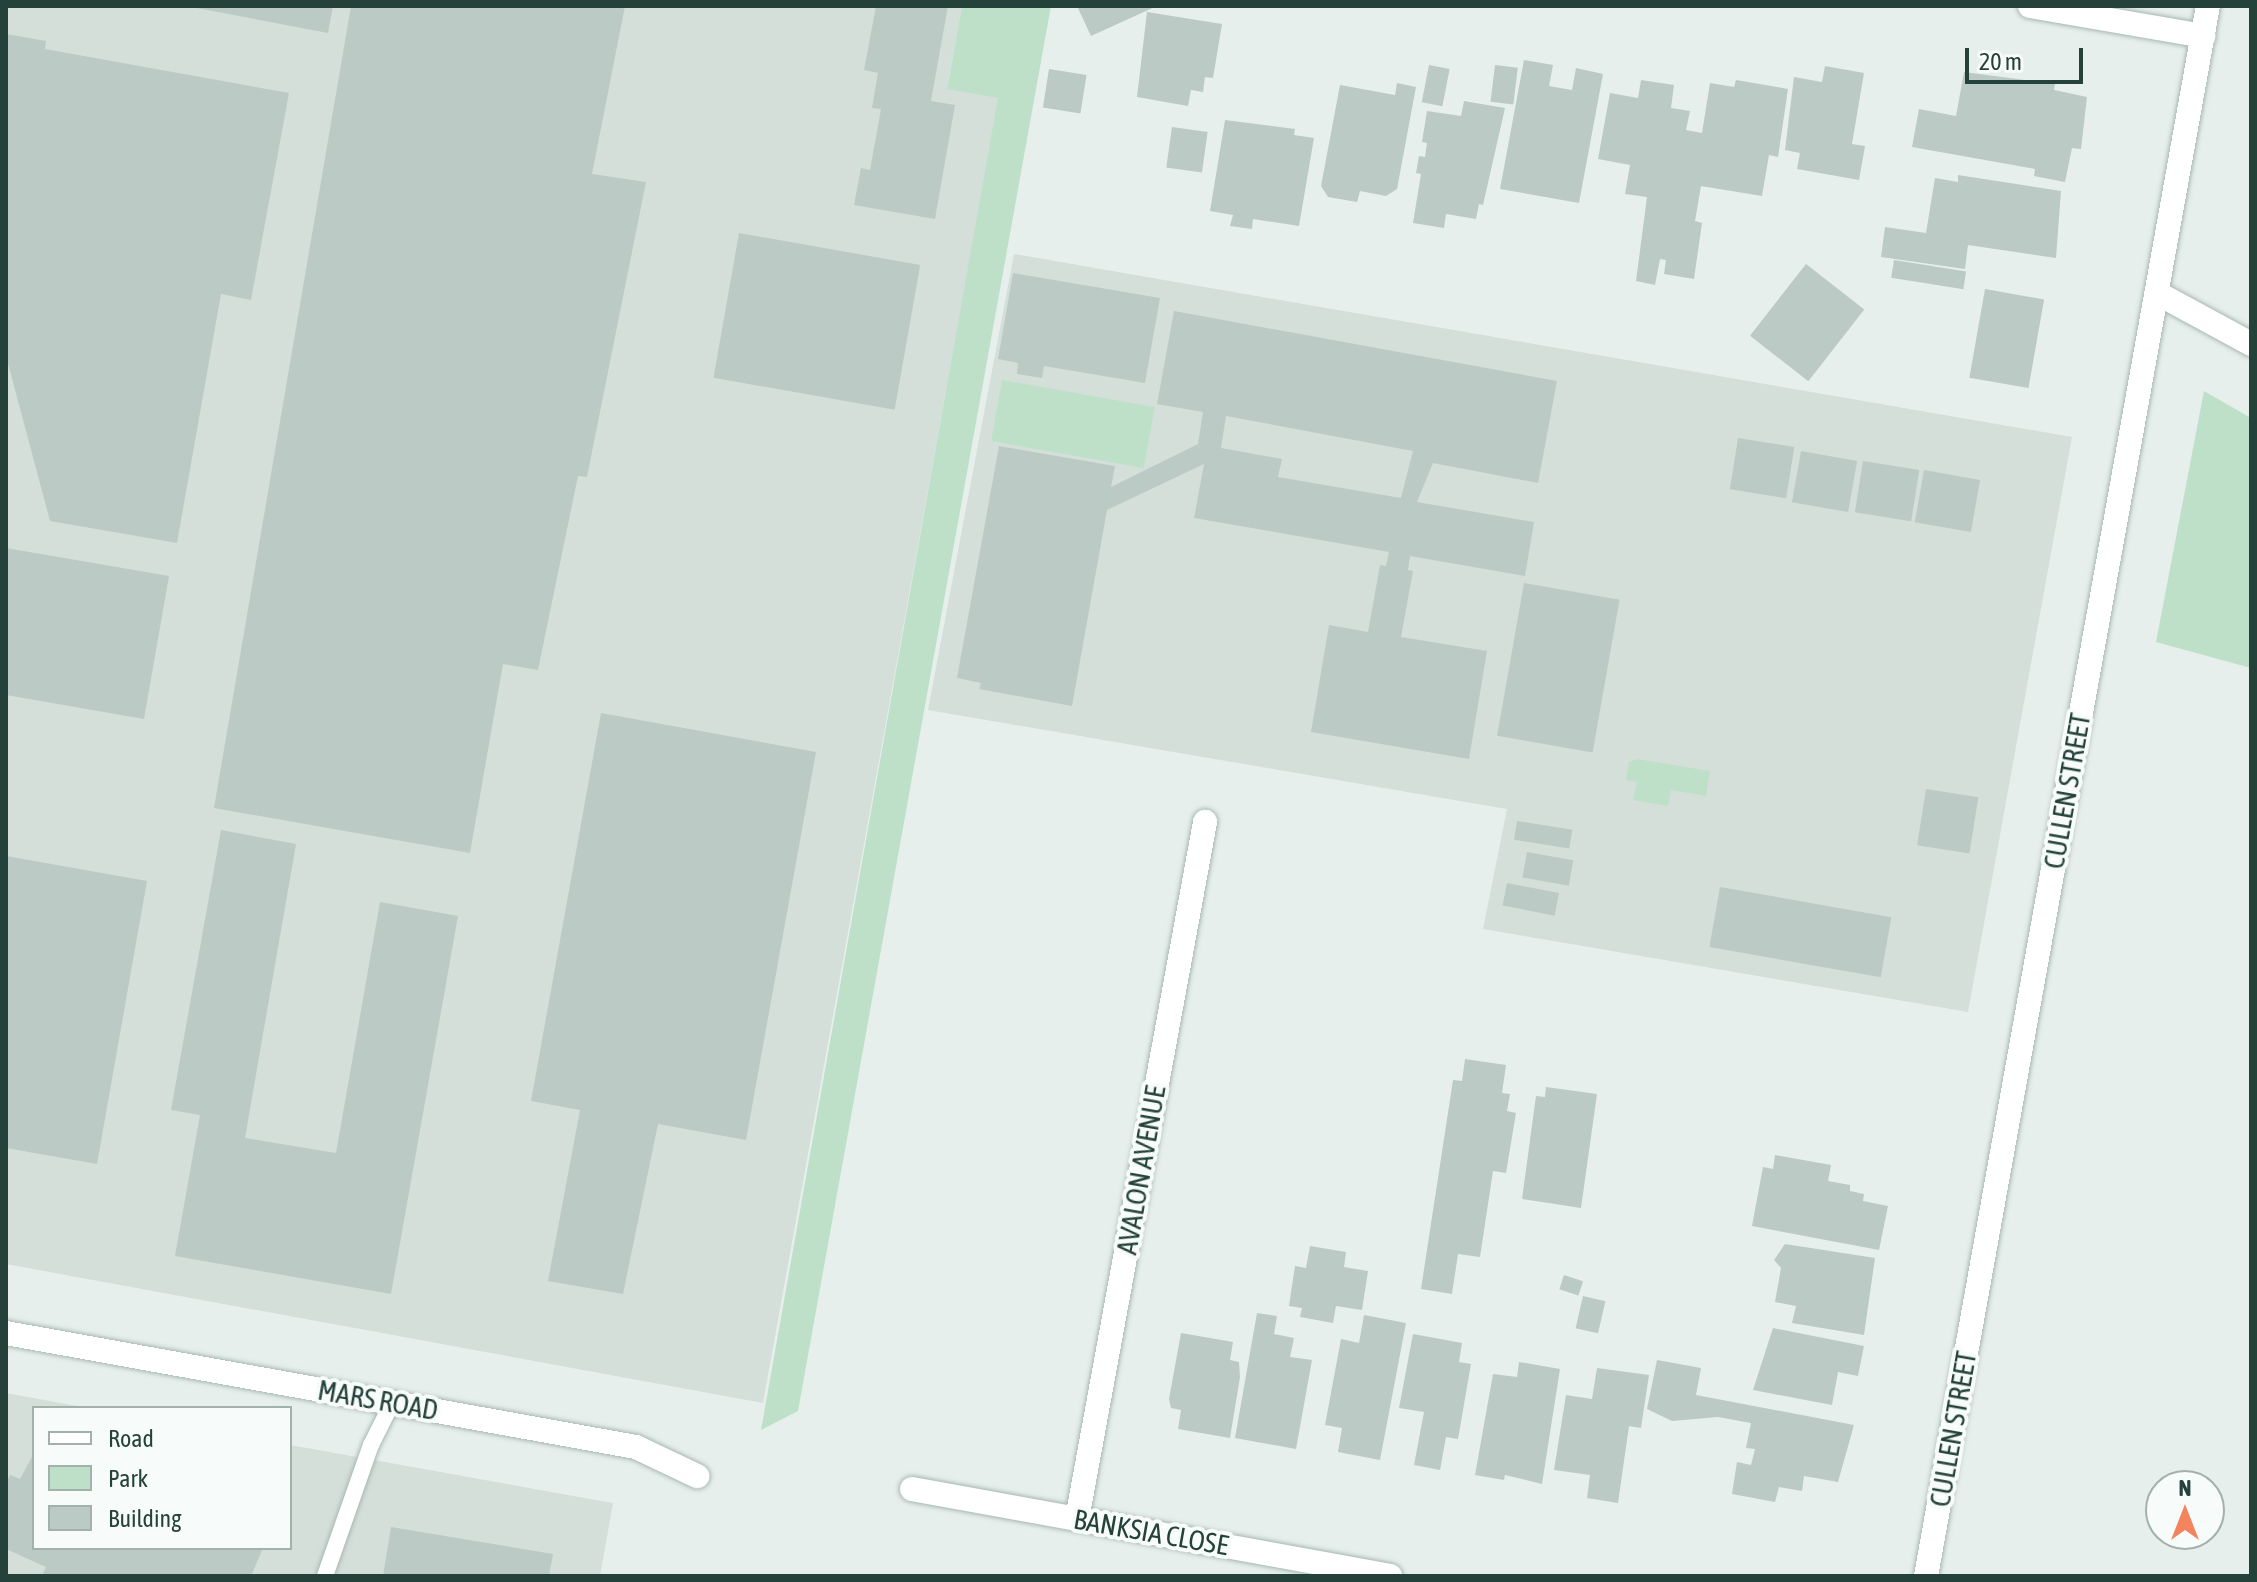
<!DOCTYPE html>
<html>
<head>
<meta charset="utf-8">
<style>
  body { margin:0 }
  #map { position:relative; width:2257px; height:1582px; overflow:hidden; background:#e6efeb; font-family:"Asap Condensed",sans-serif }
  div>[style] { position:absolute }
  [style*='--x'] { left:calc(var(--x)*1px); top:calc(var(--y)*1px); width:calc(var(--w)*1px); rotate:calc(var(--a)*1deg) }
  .built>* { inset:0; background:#d4dfda }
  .green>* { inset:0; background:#bfe0c8; transform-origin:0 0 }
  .building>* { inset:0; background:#bbcac4; transform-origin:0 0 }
  .roads { filter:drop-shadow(0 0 2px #a8b8b2) drop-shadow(0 0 2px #a8b8b2) }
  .service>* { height:16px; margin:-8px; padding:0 8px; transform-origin:8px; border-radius:8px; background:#fff }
  .minor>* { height:24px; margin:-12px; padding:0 12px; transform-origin:12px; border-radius:12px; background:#fff }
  span { translate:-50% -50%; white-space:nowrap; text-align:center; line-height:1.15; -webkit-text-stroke:8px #f7fbf9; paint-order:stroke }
  .street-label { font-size:28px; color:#24423a }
  .frame { position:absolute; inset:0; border:8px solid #24423a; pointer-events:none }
  .legend { position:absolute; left:32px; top:1406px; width:260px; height:144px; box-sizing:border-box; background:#f7fbf9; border:2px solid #a3b1ad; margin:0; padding:10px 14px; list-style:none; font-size:24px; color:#24423a }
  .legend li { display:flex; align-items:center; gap:16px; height:40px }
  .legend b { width:40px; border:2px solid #a3b1ad }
  .north { position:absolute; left:2145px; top:1470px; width:80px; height:80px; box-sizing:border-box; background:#f7fbf9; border:2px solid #a3b1ad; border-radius:50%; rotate:0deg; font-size:22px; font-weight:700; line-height:32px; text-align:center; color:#24423a }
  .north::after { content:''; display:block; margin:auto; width:28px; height:36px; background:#f4845f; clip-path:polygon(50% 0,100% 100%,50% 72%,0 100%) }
  .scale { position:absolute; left:1965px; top:48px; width:118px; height:36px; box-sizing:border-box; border:4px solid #24423a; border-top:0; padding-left:10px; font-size:24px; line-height:28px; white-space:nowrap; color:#24423a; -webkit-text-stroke:6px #f7fbf9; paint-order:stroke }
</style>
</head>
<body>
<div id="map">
  <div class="built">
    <div style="clip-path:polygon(6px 6px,962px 6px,947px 88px,999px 97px,763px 1403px,6px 1264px)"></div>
    <div style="clip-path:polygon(1014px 254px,2072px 437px,1968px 1012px,1483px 929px,1507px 809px,928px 710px)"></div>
    <div style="clip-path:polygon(6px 1393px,88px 1408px,34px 1408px,34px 1548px,290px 1548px,290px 1445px,613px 1503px,600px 1576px,6px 1576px)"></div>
  </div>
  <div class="green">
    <div style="clip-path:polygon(962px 6px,1051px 6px,798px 1411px,761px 1430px,998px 98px,947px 89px)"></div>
    <div style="left:1002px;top:380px;width:155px;height:62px;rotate:10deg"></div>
    <div style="clip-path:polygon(2204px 391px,2251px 418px,2251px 668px,2156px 642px)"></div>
    <div style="clip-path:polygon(1637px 759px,1710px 771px,1706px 796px,1671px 790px,1668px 806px,1633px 800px,1637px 782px,1626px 780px,1629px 762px)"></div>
  </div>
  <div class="building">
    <div style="clip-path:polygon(186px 6px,333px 6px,328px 33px)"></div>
    <div style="clip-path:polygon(351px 6px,625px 6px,592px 174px,646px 182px,587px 477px,578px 476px,538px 670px,503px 664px,470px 853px,214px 808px)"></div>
    <div style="clip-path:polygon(876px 6px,948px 6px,931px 101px,955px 105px,935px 219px,854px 205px,861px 168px,870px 170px,881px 109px,872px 108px,878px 73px,864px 70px)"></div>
    <div style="clip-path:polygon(1077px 6px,1157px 6px,1091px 36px)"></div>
    <div style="clip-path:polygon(1147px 12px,1222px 24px,1213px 78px,1205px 77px,1203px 92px,1191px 90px,1188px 106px,1137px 97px)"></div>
    <div style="clip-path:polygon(6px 34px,46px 41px,45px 49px,289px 93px,251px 300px,221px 294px,177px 543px,50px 521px,6px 356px)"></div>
    <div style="clip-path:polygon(1524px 60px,1553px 65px,1549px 86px,1572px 90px,1576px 68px,1603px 74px,1579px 203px,1500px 189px)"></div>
    <div style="left:1429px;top:65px;width:21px;height:38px;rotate:11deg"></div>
    <div style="left:1495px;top:65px;width:23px;height:37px;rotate:7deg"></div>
    <div style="clip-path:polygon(1825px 66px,1864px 73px,1852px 144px,1865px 146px,1859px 180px,1797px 169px,1800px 153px,1785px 150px,1794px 77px,1822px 82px)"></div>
    <div style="left:1049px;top:69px;width:38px;height:39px;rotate:9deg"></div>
    <div style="clip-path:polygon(1964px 72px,2055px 84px,2054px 90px,2087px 97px,2081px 149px,2072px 148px,2065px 182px,2034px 176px,2035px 169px,1912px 147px,1919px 109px,1956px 116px)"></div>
    <div style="clip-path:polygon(1641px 80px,1674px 85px,1671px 108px,1690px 111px,1686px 130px,1702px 133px,1710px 83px,1734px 87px,1736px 80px,1788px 89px,1778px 157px,1769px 155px,1762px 196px,1701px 186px,1695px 221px,1702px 223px,1694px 279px,1664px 274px,1666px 260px,1660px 259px,1655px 285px,1636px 281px,1647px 197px,1625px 194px,1630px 165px,1598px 159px,1610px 93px,1638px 98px)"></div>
    <div style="clip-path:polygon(1397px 83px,1416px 87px,1397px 189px,1386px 196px,1360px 191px,1357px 202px,1328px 197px,1321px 186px,1340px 85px,1395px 95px)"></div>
    <div style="clip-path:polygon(1464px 101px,1505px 108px,1483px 205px,1479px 204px,1476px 219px,1446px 214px,1444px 228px,1413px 223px,1421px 174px,1416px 173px,1419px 156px,1425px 157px,1427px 143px,1422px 142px,1427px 111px,1461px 116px)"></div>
    <div style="clip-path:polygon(1225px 120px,1295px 129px,1294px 135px,1314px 138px,1299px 226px,1253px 219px,1252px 229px,1230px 226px,1233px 215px,1210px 211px)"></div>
    <div style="left:1172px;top:127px;width:36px;height:41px;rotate:8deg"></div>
    <div style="clip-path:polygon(1958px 175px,2061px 191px,2056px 258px,1968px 245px,1965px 269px,1881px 257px,1885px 227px,1926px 233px,1935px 178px,1958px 182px)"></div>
    <div style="left:739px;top:233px;width:184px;height:147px;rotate:10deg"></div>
    <div style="left:1894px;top:260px;width:73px;height:18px;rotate:9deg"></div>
    <div style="left:1806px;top:264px;width:74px;height:91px;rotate:38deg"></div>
    <div style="clip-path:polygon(1013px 273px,1160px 298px,1145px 383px,1044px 366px,1042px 378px,1017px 374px,1018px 363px,998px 359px)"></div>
    <div style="left:1985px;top:289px;width:60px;height:90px;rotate:10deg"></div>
    <div style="clip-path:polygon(evenodd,1174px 311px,1557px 381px,1538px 483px,1433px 463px,1417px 502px,1534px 522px,1525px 576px,1410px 556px,1408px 570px,1413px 571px,1401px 637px,1487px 651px,1469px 759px,1311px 732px,1329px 625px,1368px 632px,1380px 565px,1386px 566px,1389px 552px,1194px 518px,1204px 464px,1107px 510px,1072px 706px,979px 689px,981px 683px,957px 678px,999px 446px,1115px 466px,1111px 487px,1198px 444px,1203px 412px,1157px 404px,1174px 311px,1226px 416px,1413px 451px,1401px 498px,1278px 477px,1282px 459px,1221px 448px,1226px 416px)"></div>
    <div style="left:1738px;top:438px;width:57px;height:52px;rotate:9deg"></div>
    <div style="left:1801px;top:451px;width:57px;height:52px;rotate:10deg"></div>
    <div style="left:1863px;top:461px;width:57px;height:52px;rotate:9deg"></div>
    <div style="left:1924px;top:470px;width:57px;height:53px;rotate:10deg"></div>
    <div style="clip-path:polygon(6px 548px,169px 576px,144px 719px,6px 695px)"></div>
    <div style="left:1524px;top:583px;width:97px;height:155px;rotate:10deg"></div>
    <div style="clip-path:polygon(601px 713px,816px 752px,746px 1140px,658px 1124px,623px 1294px,548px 1281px,580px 1110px,531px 1101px)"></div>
    <div style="left:1926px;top:789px;width:53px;height:57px;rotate:9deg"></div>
    <div style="left:1517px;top:821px;width:56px;height:19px;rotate:9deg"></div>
    <div style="clip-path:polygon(221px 830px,296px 844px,245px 1138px,336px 1153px,380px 902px,458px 916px,391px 1294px,175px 1256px,200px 1115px,171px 1110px)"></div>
    <div style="left:1527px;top:852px;width:47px;height:26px;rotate:10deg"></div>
    <div style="clip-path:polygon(6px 856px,147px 881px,97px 1164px,6px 1148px)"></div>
    <div style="left:1507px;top:883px;width:53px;height:23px;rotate:11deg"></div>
    <div style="left:1720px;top:887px;width:174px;height:61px;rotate:10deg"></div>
    <div style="clip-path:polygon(1465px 1059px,1506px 1065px,1502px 1093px,1510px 1094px,1507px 1111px,1516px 1113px,1506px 1173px,1493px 1171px,1480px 1257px,1458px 1254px,1452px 1294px,1421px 1289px,1453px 1080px,1462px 1081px)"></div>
    <div style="clip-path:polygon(1546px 1087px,1597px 1094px,1581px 1208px,1522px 1199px,1536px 1096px,1545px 1097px)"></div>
    <div style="clip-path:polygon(1775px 1155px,1831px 1165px,1828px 1181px,1850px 1185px,1850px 1191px,1864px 1194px,1863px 1201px,1888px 1206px,1879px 1250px,1752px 1226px,1763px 1167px,1773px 1169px)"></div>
    <div style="clip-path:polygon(1785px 1244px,1875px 1258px,1864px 1335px,1792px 1323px,1796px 1306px,1775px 1302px,1781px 1268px,1774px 1260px)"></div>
    <div style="clip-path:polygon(1310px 1246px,1346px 1252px,1344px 1267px,1368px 1271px,1362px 1310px,1336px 1306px,1333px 1323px,1300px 1317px,1302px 1308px,1289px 1306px,1295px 1266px,1306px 1268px)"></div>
    <div style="left:1564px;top:1275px;width:20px;height:15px;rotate:18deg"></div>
    <div style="left:1583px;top:1296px;width:23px;height:33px;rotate:13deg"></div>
    <div style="clip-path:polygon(1257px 1313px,1277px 1316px,1274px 1334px,1294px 1338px,1290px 1357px,1312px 1360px,1296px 1449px,1235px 1438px)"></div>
    <div style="clip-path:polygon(1364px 1315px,1406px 1323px,1380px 1460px,1338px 1452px,1342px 1428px,1325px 1425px,1341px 1339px,1359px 1343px)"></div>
    <div style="clip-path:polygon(1773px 1328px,1864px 1346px,1858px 1376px,1838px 1372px,1832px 1405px,1753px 1390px)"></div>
    <div style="clip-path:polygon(1181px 1333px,1233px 1342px,1230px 1360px,1239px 1362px,1240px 1377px,1230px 1438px,1178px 1429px,1181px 1410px,1171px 1408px,1169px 1399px)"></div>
    <div style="clip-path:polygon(1413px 1334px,1462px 1343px,1459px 1362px,1471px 1364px,1458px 1439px,1446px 1437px,1440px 1470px,1414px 1465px,1424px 1412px,1399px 1408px)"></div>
    <div style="clip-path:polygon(1657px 1360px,1701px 1368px,1696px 1395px,1854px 1425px,1838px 1482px,1804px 1476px,1802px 1491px,1779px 1487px,1775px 1502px,1732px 1494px,1737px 1462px,1751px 1465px,1755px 1449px,1746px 1448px,1751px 1423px,1718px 1417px,1672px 1421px,1647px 1409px)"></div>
    <div style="clip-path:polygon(1519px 1362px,1560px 1369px,1542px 1484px,1505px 1475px,1504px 1480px,1475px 1475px,1493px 1374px,1517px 1377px)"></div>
    <div style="clip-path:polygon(1597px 1368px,1649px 1375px,1641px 1428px,1629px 1426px,1618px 1503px,1587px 1498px,1590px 1475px,1554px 1470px,1566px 1395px,1592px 1399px)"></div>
    <div style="clip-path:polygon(34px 1453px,34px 1548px,263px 1548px,251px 1576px,42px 1576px,46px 1567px,6px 1549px,6px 1484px,10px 1475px,20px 1479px)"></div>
    <div style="clip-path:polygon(391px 1527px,553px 1554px,549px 1576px,383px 1576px)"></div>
  </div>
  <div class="roads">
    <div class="service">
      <div style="--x:325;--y:1576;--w:139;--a:-70.7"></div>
      <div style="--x:371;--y:1445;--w:47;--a:-63.4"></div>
    </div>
    <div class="minor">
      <div style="--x:2030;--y:6;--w:176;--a:9.8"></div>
      <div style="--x:2157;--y:293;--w:107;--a:28.5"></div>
      <div style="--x:6;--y:1333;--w:640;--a:10.26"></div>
      <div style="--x:636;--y:1447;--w:68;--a:25.4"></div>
      <div style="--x:912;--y:1489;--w:486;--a:10.3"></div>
      <div style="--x:1077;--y:1519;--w:709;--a:-79.59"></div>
      <div style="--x:1926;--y:1576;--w:1595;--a:-79.82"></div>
    </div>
  </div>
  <div class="street-label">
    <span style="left:2067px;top:791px;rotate:-80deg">CULLEN STREET</span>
    <span style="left:1141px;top:1170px;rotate:-80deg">AVALON AVENUE</span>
    <span style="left:378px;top:1400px;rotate:10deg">MARS ROAD</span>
    <span style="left:1953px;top:1429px;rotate:-80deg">CULLEN STREET</span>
    <span style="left:1151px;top:1532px;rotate:10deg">BANKSIA CLOSE</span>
  </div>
  <div class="frame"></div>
  <ul class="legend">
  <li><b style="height:10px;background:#fff"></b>Road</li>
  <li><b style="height:22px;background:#bfe0c8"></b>Park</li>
  <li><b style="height:22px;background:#bbcac4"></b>Building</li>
  </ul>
  <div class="north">N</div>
  <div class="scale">20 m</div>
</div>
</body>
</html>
